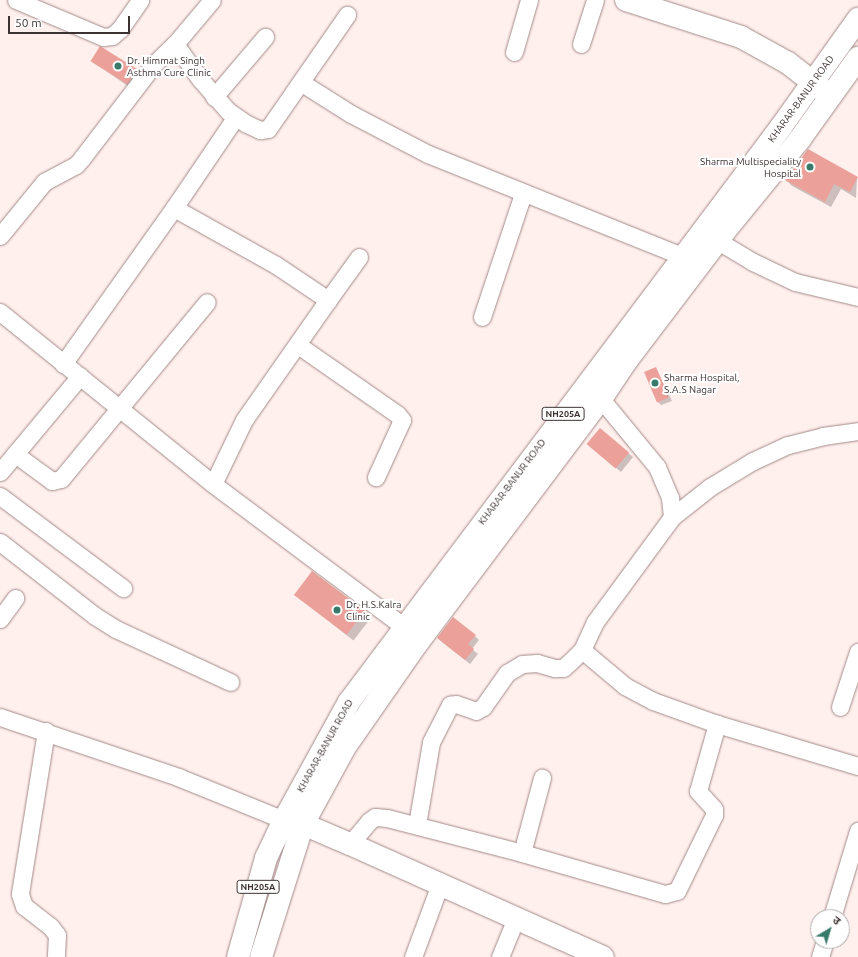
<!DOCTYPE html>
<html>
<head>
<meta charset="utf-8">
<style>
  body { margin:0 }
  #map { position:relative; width:858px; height:957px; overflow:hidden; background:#ffefed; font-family:Ubuntu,"Noto Sans Devanagari",sans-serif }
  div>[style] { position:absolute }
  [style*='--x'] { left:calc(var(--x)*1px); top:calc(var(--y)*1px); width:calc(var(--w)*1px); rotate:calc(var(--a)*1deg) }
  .shadow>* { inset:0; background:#0003; transform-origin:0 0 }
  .building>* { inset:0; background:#eba199; transform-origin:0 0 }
  .roads { filter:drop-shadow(0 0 1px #a28a88) drop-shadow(0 0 1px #a28a88) }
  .street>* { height:17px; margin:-8.5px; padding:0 8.5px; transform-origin:8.5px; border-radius:8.5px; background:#fff }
  .secondary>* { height:22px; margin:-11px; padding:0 11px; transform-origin:11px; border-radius:11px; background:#fff }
  .highway>* { height:22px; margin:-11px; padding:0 11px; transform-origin:11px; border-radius:11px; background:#fff }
  .dots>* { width:11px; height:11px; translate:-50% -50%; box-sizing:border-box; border:2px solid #fff; border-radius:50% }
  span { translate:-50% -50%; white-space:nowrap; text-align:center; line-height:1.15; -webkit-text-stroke:4px #fff; paint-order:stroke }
  .shield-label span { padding:1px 3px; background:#fff; border:1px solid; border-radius:3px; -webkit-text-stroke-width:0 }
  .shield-label { font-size:9px; color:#3c3231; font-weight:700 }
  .poi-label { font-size:10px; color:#3c3231 }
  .left { translate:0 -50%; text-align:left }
  .right { translate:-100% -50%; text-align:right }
  .street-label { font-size:10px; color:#3c3231 }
  .north { position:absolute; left:810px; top:909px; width:40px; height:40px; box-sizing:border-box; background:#fff; border:1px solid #b1adad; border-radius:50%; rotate:38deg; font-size:11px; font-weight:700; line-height:16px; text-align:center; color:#3c3231 }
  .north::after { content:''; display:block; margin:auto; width:14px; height:18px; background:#387a6a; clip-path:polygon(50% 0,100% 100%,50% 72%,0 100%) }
  .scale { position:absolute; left:8px; top:16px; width:122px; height:18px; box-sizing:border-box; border:2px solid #3c3231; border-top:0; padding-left:5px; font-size:12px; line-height:14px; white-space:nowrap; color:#3c3231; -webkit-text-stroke:3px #fff; paint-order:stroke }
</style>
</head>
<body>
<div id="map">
  <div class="shadow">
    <div style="left:103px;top:48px;width:45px;height:17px;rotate:35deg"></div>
    <div style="clip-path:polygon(857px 177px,856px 198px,841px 189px,831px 207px,792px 186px,786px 180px)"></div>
    <div style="clip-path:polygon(656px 368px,672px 401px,661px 405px,657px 401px)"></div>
    <div style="clip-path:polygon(600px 430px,633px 457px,621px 472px,593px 449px)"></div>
    <div style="left:313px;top:572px;width:74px;height:29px;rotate:38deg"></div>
    <div style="clip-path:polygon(475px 636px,479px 640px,472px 649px,478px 654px,470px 664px,442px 642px)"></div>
  </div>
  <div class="building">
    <div style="left:100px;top:46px;width:44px;height:18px;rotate:32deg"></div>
    <div style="clip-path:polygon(808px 149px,858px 177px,850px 192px,834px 184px,825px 202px,785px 180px)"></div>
    <div style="left:656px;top:367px;width:33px;height:13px;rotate:67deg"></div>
    <div style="left:600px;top:428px;width:38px;height:21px;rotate:40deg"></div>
    <div style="left:312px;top:571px;width:66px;height:30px;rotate:37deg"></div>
    <div style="clip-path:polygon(453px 617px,476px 635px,468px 644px,474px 649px,465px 660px,437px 638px)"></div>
  </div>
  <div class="roads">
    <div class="street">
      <div style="--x:16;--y:0;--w:95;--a:23"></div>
      <div style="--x:103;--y:37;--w:9;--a:-6"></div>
      <div style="--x:112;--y:36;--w:11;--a:-41"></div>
      <div style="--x:120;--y:29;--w:35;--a:-55"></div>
      <div style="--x:175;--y:44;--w:43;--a:54.5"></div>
      <div style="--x:200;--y:79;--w:43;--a:48.8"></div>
      <div style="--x:228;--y:111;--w:21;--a:35"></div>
      <div style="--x:245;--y:123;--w:17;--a:25"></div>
      <div style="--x:260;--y:130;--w:8;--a:-7"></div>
      <div style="--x:268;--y:129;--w:139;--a:-55.3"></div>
      <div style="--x:581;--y:44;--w:46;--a:-72.3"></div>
      <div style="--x:514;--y:52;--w:54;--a:-73.9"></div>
      <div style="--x:302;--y:83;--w:58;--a:32.3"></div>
      <div style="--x:351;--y:114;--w:87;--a:27.5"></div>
      <div style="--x:428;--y:154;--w:274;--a:21.9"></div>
      <div style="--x:214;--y:97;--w:79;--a:-49.6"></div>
      <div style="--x:174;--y:208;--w:109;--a:-55.9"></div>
      <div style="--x:0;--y:236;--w:70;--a:-50.8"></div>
      <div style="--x:44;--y:182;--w:36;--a:-28"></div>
      <div style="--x:76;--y:165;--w:9;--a:-49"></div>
      <div style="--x:82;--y:158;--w:117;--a:-52.6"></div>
      <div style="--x:153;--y:65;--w:30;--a:-44"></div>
      <div style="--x:175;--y:44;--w:57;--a:-49.9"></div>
      <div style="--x:718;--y:241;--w:39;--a:31"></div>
      <div style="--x:751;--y:261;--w:49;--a:25.5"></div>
      <div style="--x:795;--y:282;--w:65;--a:13.4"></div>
      <div style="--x:328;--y:300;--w:53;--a:-54.2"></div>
      <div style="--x:0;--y:312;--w:274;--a:38.9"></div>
      <div style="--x:213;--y:484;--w:239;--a:36.8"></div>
      <div style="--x:482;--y:317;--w:130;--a:-71.6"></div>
      <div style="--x:298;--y:345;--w:121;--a:34.9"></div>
      <div style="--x:397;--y:414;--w:8;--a:50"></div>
      <div style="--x:402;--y:420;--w:63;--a:114.5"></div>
      <div style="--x:63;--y:364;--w:191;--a:-54.6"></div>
      <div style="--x:174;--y:208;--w:117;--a:29.2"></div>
      <div style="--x:276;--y:265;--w:63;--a:33.9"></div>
      <div style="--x:328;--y:300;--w:146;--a:125"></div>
      <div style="--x:244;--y:420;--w:71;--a:115.8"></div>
      <div style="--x:601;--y:399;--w:88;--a:50.5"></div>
      <div style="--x:657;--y:467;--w:34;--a:67"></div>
      <div style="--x:670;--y:498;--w:19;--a:84"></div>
      <div style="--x:672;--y:517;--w:48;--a:-38.3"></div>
      <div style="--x:710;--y:487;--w:50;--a:-31.2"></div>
      <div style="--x:753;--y:461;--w:38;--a:-25"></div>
      <div style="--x:788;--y:445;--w:36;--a:-14"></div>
      <div style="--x:823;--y:436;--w:35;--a:-8"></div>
      <div style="--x:15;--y:454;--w:46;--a:36.1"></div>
      <div style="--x:52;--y:481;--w:9;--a:-13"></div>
      <div style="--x:61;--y:479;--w:229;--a:-50.5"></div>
      <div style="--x:0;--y:472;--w:125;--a:-50.2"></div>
      <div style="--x:0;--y:496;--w:154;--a:36.8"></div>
      <div style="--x:0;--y:542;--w:120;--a:37.9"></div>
      <div style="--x:95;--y:616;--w:25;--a:32"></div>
      <div style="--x:116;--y:629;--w:126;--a:24.9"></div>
      <div style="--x:0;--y:619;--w:26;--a:-54"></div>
      <div style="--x:840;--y:707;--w:58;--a:-71.9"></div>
      <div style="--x:0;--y:717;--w:188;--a:18.6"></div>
      <div style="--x:178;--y:777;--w:114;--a:22.1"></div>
      <div style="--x:717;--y:724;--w:147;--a:16.6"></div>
      <div style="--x:46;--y:731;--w:165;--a:99.1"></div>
      <div style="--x:20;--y:894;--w:13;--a:72"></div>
      <div style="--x:24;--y:906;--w:33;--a:38"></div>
      <div style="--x:50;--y:926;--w:11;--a:52"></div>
      <div style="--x:57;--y:935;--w:22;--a:93"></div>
      <div style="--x:417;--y:825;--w:84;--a:-80.4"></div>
      <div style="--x:431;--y:742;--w:42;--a:-62.8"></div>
      <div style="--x:450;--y:705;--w:6;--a:-9"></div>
      <div style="--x:456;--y:704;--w:21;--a:19"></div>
      <div style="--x:476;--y:711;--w:8;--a:-30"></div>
      <div style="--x:483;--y:707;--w:42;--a:-54.8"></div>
      <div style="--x:507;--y:673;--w:17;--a:-31"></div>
      <div style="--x:522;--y:664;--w:15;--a:-4"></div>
      <div style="--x:537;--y:663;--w:19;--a:16"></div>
      <div style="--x:555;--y:668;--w:8;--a:0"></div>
      <div style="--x:563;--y:668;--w:9;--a:-41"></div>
      <div style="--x:570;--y:662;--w:17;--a:-45"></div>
      <div style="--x:582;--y:650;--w:31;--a:-65"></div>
      <div style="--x:595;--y:622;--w:130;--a:-53.7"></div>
      <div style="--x:350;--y:844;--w:30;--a:-50"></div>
      <div style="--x:369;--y:821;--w:7;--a:-34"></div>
      <div style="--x:375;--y:817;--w:12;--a:5"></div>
      <div style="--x:387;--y:818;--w:139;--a:14.5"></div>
      <div style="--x:522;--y:853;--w:149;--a:16"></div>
      <div style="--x:665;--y:894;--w:12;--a:-14"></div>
      <div style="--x:677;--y:891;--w:85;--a:-64"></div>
      <div style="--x:714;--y:815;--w:6;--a:-90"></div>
      <div style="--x:714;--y:809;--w:24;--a:-132"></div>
      <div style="--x:698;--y:791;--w:70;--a:-74.2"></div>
      <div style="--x:717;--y:724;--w:68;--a:-160.2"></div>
      <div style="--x:653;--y:701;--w:32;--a:-152"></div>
      <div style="--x:625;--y:686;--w:56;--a:-140.1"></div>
      <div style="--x:522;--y:853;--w:78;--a:-75.1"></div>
      <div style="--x:832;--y:917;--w:90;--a:-73.2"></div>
      <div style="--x:413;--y:957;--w:78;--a:-69.7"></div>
      <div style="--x:500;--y:957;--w:42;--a:-67.7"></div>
      <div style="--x:820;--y:957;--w:17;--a:-73"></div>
    </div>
    <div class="secondary">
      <div style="--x:626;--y:0;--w:121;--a:17.8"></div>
      <div style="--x:741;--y:37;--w:54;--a:29"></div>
      <div style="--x:788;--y:63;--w:51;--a:37.8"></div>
      <div style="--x:285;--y:820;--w:18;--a:13"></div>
      <div style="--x:303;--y:824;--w:51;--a:23.1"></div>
      <div style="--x:350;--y:844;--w:277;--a:24.1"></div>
    </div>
    <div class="highway">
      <div style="--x:238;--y:957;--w:103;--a:-74.2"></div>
      <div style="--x:266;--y:858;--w:42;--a:-64.7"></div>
      <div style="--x:284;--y:820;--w:135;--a:-61.2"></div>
      <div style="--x:349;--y:702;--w:719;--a:-53.08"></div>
      <div style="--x:781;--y:127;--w:133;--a:-54.5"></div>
      <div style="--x:261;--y:957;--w:139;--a:-72.5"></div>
      <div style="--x:303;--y:824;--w:88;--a:-61.4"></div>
      <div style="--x:345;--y:747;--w:124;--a:-55.2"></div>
      <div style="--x:416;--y:645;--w:308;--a:-53.1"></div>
      <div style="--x:601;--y:399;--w:47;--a:-56.3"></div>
      <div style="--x:627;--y:360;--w:161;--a:-52.8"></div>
      <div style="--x:724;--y:232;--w:120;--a:-50.7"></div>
      <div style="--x:800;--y:139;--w:100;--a:-54.4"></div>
    </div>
  </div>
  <div class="dots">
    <div style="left:118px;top:66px;background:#387a6a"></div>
    <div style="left:810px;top:167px;background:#387a6a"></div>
    <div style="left:655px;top:383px;background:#387a6a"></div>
    <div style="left:337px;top:610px;background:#387a6a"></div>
  </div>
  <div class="shield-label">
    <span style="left:563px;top:414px">NH205A</span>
    <span style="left:258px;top:887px">NH205A</span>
  </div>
  <div class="poi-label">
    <span class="left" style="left:127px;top:66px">Dr. Himmat Singh<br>Asthma Cure Clinic</span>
    <span class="right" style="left:801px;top:167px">Sharma Multispeciality<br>Hospital</span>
    <span class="left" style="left:664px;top:383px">Sharma Hospital,<br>S.A.S Nagar</span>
    <span class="left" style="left:346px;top:610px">Dr. H.S.Kalra<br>Clinic</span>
  </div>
  <div class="street-label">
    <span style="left:801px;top:99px;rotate:-54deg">KHARAR-BANUR ROAD</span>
    <span style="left:512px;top:482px;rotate:-53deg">KHARAR-BANUR ROAD</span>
    <span style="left:325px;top:746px;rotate:-61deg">KHARAR-BANUR ROAD</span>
  </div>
  <div class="north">उ</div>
  <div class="scale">50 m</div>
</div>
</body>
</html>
